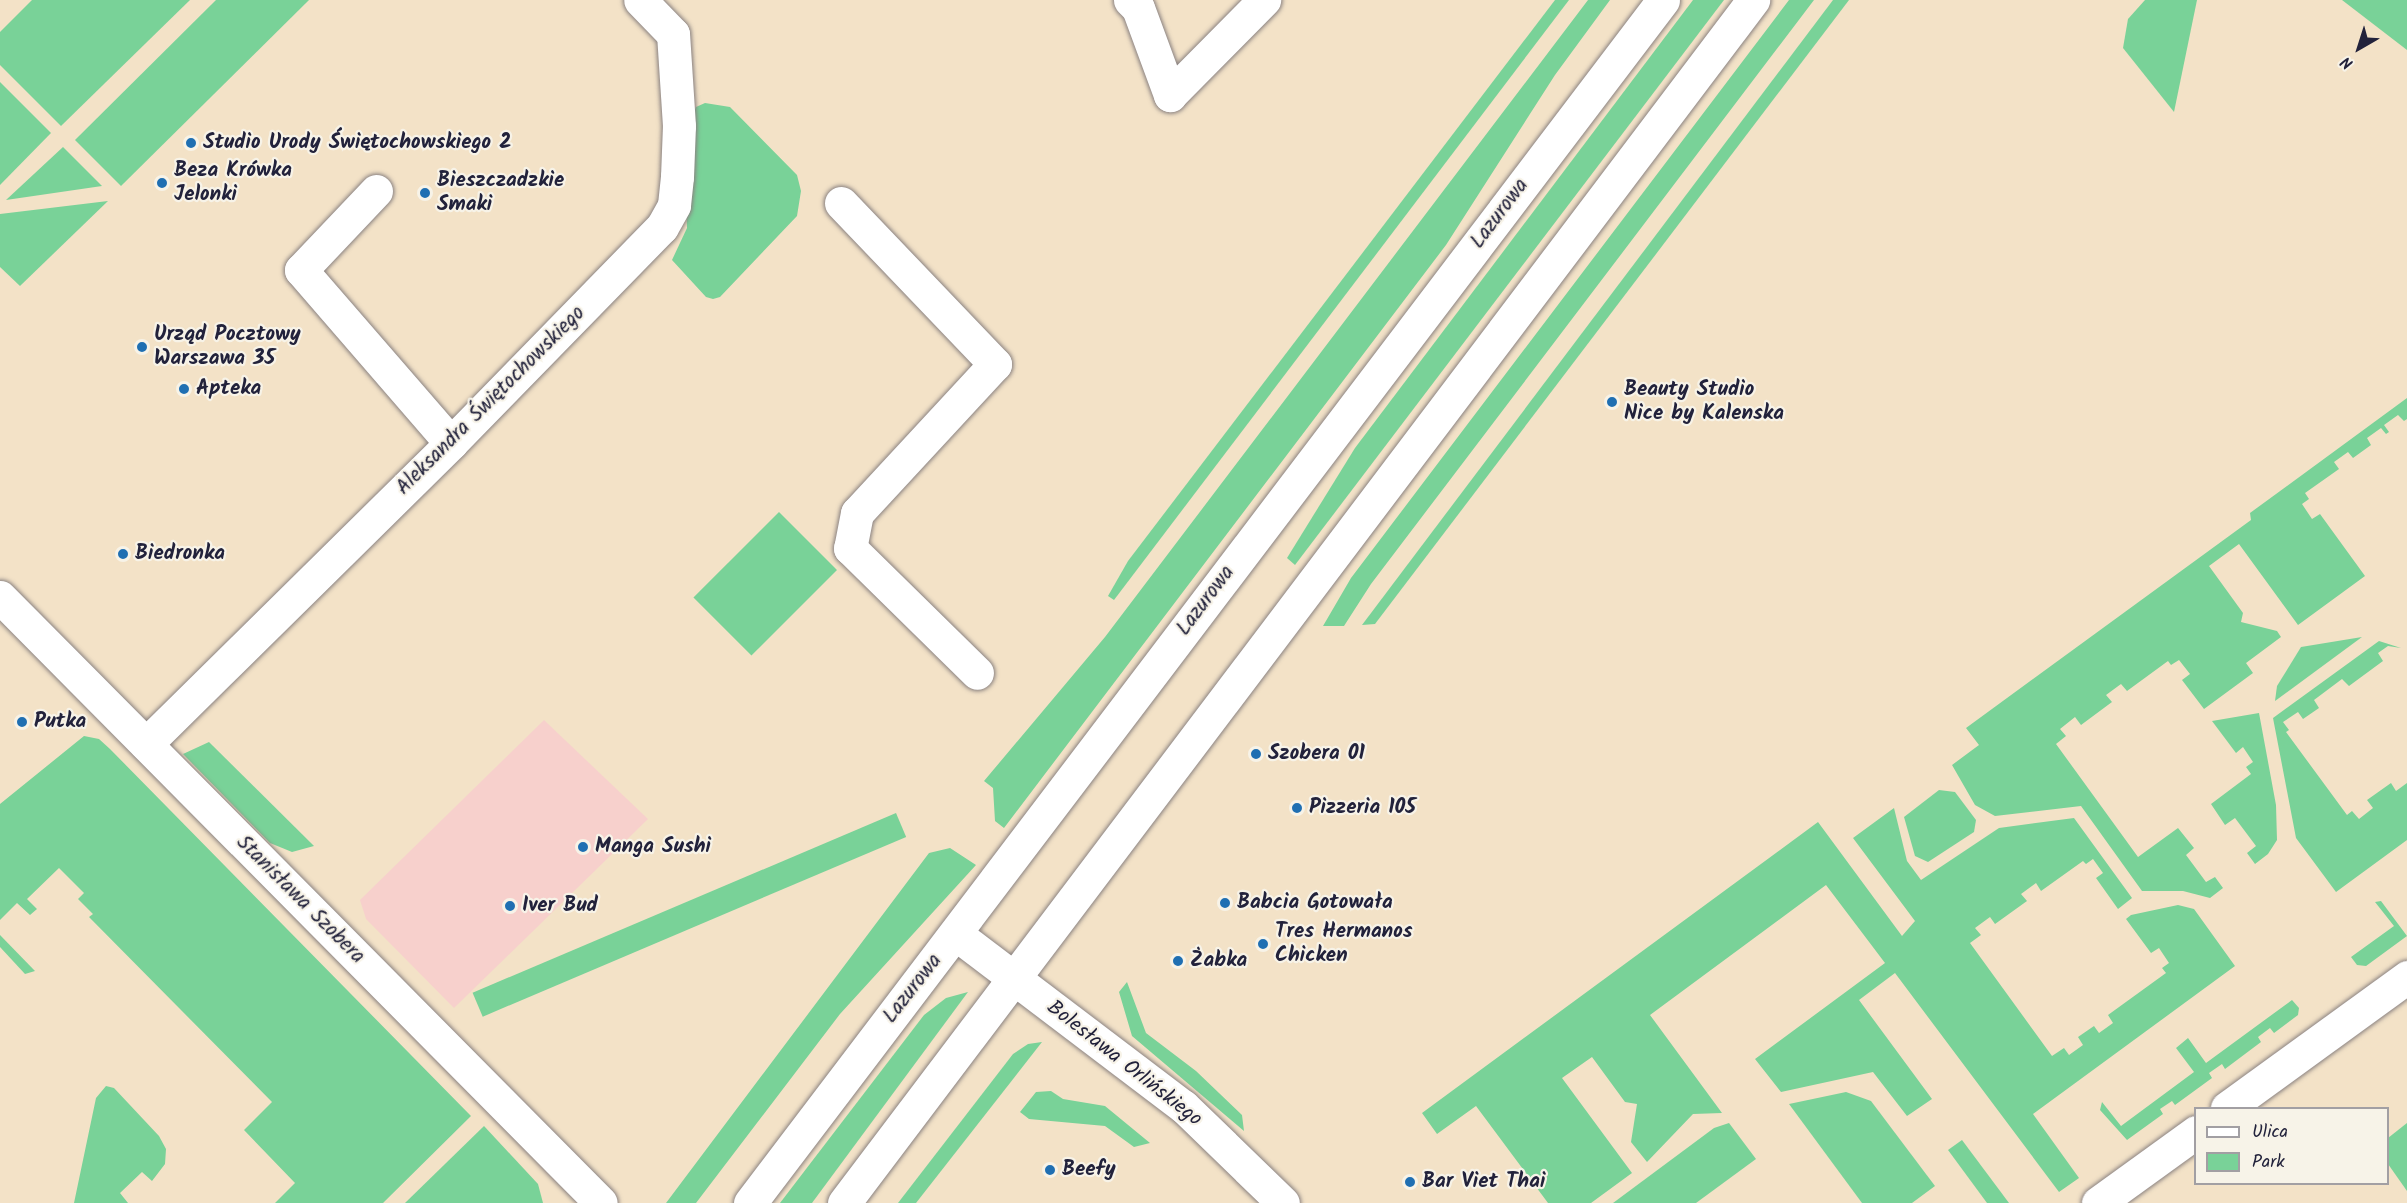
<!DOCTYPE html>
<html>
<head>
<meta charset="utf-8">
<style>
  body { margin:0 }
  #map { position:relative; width:2407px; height:1203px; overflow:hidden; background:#f3e2c7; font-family:Kalam,sans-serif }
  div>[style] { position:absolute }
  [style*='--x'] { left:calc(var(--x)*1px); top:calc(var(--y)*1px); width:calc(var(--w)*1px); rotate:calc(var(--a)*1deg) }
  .built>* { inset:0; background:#f7d0cc }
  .green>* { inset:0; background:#79d298; transform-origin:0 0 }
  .roads { filter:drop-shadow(0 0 2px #8a8281) drop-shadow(0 0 2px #8a8281) }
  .minor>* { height:33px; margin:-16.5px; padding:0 16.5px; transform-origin:16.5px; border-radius:16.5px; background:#fff }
  .secondary>* { height:33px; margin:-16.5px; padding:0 16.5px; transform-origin:16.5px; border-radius:16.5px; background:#fff }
  .dots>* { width:16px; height:16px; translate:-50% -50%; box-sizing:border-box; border:3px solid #f7f3e8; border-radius:50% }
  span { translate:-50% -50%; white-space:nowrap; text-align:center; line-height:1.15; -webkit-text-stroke:4.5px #f7f3e8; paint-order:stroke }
  .poi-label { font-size:21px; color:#22223b; font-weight:700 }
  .left { translate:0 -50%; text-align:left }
  .street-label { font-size:21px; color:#22223b }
  .legend { position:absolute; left:2194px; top:1107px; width:195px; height:78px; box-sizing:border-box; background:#f7f3e8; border:2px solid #a29fa3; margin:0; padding:8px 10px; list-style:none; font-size:18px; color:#22223b }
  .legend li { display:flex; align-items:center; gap:12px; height:30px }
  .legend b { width:30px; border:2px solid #a29fa3 }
  .north { position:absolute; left:2329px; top:18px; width:60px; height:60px; -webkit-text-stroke:4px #f7f3e8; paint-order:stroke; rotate:219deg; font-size:16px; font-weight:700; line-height:24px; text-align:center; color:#22223b }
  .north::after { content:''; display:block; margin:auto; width:21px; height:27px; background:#22223b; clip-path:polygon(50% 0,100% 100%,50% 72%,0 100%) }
</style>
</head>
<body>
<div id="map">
  <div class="built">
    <div style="clip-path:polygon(544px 720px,648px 819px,454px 1008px,366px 919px,360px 900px)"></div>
  </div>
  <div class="green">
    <div style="clip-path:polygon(32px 0,190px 0,61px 126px,0 65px,0 32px)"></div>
    <div style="clip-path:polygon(216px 0,309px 0,121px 186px,75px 140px)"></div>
    <div style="clip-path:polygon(1555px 0,1569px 0,1114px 600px,1108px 596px,1128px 561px)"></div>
    <div style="clip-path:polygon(1588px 0,1610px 0,1555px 75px,1446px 245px,1004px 828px,995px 821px,993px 788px,984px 781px,1105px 637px)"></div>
    <div style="clip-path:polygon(1693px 0,1724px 0,1295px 565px,1287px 558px,1355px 448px)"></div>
    <div style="clip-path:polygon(1789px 0,1814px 0,1371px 584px,1344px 626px,1323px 626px,1351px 578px)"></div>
    <div style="clip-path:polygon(1833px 0,1849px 0,1375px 624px,1362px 625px)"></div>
    <div style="clip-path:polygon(2145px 0,2197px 0,2174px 112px,2123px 48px,2128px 19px)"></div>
    <div style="clip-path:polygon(2342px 0,2407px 0,2407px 50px)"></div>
    <div style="clip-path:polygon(0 82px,51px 133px,0 185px)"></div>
    <div style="clip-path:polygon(705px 103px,730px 107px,797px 175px,801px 191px,797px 216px,720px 297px,713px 299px,706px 297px,672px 260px,687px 228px,685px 180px,692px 117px,696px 107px)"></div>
    <div style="clip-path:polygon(63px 147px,102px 186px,6px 200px)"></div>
    <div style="clip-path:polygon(108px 201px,20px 286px,0 267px,0 214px)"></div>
    <div style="clip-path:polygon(2407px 398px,2407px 419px,2404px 421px,2398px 415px,2384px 425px,2389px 432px,2386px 434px,2381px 428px,2367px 438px,2371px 445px,2353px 458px,2348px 452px,2334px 462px,2339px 469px,2305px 493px,2309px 499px,2302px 504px,2312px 519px,2320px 514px,2365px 576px,2298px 625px,2239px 544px,2209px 566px,2243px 613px,2241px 622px,2277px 631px,2281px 637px,2246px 663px,2253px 673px,2204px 709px,2182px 680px,2190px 674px,2179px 660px,2171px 665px,2168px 661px,2127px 691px,2121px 684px,2106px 695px,2112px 702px,2081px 725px,2075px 717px,2060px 729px,2066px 736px,2056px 744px,2138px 857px,2178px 828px,2194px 848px,2186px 855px,2206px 882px,2215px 877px,2223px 888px,2210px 898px,2183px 891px,2142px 891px,2081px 806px,1995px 816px,1975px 805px,1952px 765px,1979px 745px,1966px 728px,2251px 520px,2250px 513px)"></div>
    <div style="left:779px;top:512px;width:82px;height:121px;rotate:45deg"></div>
    <div style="clip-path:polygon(2362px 637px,2275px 701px,2277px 686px,2301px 647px)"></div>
    <div style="clip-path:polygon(2379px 641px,2401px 648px,2388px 646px,2378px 653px,2383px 661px,2349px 686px,2342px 679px,2314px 700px,2319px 708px,2303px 719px,2298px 712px,2283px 722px,2289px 730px,2286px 732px,2347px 815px,2352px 811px,2359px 819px,2373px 808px,2367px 800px,2391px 783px,2396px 791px,2407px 783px,2407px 840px,2336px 892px,2296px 838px,2273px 718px)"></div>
    <div style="clip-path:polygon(2259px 713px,2276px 805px,2277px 840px,2268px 854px,2255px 864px,2247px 853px,2256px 846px,2235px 818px,2225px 825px,2211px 804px,2251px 774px,2246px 767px,2253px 762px,2243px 747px,2236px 753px,2212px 721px)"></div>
    <div style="clip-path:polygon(84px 736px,99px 739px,110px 749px,471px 1116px,383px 1203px,275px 1203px,295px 1183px,244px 1130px,272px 1102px,89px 917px,93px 914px,78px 899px,84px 893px,59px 868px,27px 899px,37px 909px,30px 915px,17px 903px,0 920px,0 804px)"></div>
    <div style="clip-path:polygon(209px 742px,314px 846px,292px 852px,270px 843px,183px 754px)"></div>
    <div style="clip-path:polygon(1939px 790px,1955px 792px,1976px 820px,1974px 832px,1928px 862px,1915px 856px,1904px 817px)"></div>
    <div style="clip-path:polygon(1894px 808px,1907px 861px,1921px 880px,1999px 828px,2074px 818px,2132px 898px,2118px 909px,2096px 878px,2103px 873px,2093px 859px,2086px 864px,2083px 861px,2041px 891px,2036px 883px,2021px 894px,2027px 901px,1995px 924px,1990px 917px,1975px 928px,1981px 935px,1970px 943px,2052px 1056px,2064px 1048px,2069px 1055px,2083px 1045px,2078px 1037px,2094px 1026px,2099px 1033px,2113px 1023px,2108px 1015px,2166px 973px,2162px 968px,2169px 963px,2159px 948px,2151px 953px,2126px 919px,2131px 915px,2178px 905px,2194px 909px,2235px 966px,2033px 1114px,2079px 1178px,2059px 1192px,1895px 973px,1859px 1000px,1932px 1099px,1907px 1116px,1873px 1072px,1781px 1092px,1755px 1059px,1885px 963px,1826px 885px,1650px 1015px,1722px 1113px,1693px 1114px,1647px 1162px,1631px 1142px,1637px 1104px,1625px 1102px,1592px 1057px,1562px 1078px,1632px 1173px,1591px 1203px,1548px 1203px,1476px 1106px,1437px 1134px,1422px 1113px,1818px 822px,1902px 936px,1915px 921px,1853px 838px)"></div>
    <div style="left:896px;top:813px;width:26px;height:460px;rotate:67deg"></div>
    <div style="clip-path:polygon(950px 848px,976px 865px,840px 1014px,696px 1203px,666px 1203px,929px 853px)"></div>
    <div style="clip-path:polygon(2381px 901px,2407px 936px,2366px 966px,2357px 965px,2351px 957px,2394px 926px,2375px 902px)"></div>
    <div style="clip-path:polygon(0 935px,35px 971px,25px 974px,0 947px)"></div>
    <div style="clip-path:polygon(1127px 982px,1146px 1033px,1196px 1071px,1242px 1115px,1244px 1131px,1132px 1036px,1119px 992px)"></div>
    <div style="clip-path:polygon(968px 992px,812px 1203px,780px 1203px,924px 1015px,946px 998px)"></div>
    <div style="clip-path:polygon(2292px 1000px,2299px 1008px,2298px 1015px,2274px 1033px,2270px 1028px,2258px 1037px,2261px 1042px,2225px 1069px,2222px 1064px,2209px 1073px,2212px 1078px,2175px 1105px,2172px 1101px,2160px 1109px,2163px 1114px,2127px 1140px,2100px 1110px,2102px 1102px,2121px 1126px,2194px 1072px,2176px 1048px,2188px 1038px,2206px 1063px)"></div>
    <div style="clip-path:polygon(1042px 1042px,916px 1203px,898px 1203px,1013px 1054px,1028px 1044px)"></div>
    <div style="clip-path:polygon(106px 1086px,114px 1088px,159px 1136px,166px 1149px,165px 1164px,152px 1181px,142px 1172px,120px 1193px,128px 1203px,74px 1203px,96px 1098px)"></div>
    <div style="clip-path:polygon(1051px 1091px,1063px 1099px,1105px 1106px,1150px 1143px,1134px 1147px,1105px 1126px,1029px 1119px,1020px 1112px,1036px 1092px)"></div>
    <div style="clip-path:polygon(1846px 1092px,1871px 1101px,1935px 1186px,1912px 1203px,1862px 1203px,1789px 1104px)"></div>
    <div style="clip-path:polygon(1729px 1123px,1756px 1159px,1696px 1203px,1613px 1203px,1714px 1128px)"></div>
    <div style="clip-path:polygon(2407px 1123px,2407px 1191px,2388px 1164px,2388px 1138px)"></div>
    <div style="clip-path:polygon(484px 1126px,538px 1184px,543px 1203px,405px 1203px)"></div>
    <div style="clip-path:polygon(1962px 1140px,2009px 1203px,1987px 1203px,1948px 1150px)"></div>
  </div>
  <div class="roads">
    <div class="minor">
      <div style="--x:1130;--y:0;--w:11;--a:45"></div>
      <div style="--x:1138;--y:8;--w:93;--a:69.8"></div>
      <div style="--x:1170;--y:95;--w:134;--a:-45.3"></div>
      <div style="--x:376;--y:191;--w:109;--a:133.5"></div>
      <div style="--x:301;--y:270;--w:229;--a:49.1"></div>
      <div style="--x:841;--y:203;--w:223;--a:46.3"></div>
      <div style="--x:995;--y:364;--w:203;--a:132.8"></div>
      <div style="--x:857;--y:513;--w:36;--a:101"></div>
      <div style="--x:850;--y:548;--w:178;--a:44.5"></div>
      <div style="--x:0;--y:597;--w:853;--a:45.24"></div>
      <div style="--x:146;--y:744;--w:429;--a:-44.6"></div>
      <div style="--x:451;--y:443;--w:302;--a:-45.7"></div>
      <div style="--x:662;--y:227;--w:25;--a:-61"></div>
      <div style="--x:674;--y:205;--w:28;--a:-84"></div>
      <div style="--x:677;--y:177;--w:51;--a:-87.8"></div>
      <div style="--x:679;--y:126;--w:92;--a:-93.7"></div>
      <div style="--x:673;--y:34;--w:47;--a:-134.1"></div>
      <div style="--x:956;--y:934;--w:285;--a:37.2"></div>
      <div style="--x:1183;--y:1106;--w:139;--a:44.1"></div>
      <div style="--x:2227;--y:1108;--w:223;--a:-36"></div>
      <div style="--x:2098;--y:1203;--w:121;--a:-35.9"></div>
    </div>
    <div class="secondary">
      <div style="--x:750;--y:1203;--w:1510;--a:-52.8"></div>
      <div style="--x:844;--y:1203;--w:1508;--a:-52.92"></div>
    </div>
  </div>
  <div class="dots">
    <div style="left:191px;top:143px;background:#1f6fb2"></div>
    <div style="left:162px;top:183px;background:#1f6fb2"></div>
    <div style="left:425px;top:193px;background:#1f6fb2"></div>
    <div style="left:142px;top:347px;background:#1f6fb2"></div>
    <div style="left:184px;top:389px;background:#1f6fb2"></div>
    <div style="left:1612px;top:402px;background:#1f6fb2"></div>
    <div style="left:123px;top:554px;background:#1f6fb2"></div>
    <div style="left:22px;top:722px;background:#1f6fb2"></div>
    <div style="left:1256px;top:754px;background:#1f6fb2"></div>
    <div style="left:1297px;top:808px;background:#1f6fb2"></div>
    <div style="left:583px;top:847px;background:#1f6fb2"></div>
    <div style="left:1225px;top:903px;background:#1f6fb2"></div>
    <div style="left:510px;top:906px;background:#1f6fb2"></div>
    <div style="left:1263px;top:944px;background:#1f6fb2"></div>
    <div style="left:1178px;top:961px;background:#1f6fb2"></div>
    <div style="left:1050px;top:1170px;background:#1f6fb2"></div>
    <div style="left:1410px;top:1182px;background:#1f6fb2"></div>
  </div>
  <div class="poi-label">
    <span class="left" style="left:203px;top:143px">Studio Urody Świętochowskiego 2</span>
    <span class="left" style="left:174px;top:183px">Beza Krówka<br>Jelonki</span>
    <span class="left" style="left:437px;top:193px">Bieszczadzkie<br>Smaki</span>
    <span class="left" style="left:154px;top:347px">Urząd Pocztowy<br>Warszawa 35</span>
    <span class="left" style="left:196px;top:389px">Apteka</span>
    <span class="left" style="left:1624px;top:402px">Beauty Studio<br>Nice by Kalenska</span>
    <span class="left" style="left:135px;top:554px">Biedronka</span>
    <span class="left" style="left:34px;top:722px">Putka</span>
    <span class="left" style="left:1268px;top:754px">Szobera 01</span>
    <span class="left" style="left:1309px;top:808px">Pizzeria 105</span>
    <span class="left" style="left:595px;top:847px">Manga Sushi</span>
    <span class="left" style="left:1237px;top:903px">Babcia Gotowała</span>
    <span class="left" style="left:522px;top:906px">Iver Bud</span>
    <span class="left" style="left:1275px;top:944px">Tres Hermanos<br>Chicken</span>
    <span class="left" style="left:1190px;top:961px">Żabka</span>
    <span class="left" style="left:1062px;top:1170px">Beefy</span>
    <span class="left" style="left:1422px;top:1182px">Bar Viet Thai</span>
  </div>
  <div class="street-label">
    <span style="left:1500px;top:214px;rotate:-53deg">Lazurowa</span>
    <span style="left:491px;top:401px;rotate:-45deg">Aleksandra Świętochowskiego</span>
    <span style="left:1206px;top:601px;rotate:-53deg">Lazurowa</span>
    <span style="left:300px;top:900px;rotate:45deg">Stanisława Szobera</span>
    <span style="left:913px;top:989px;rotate:-52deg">Lazurowa</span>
    <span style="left:1124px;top:1064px;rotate:38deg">Bolesława Orlińskiego</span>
  </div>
  <ul class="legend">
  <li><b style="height:8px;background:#fff"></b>Ulica</li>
  <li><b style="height:16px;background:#79d298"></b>Park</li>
  </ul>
  <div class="north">N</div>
</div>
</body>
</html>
